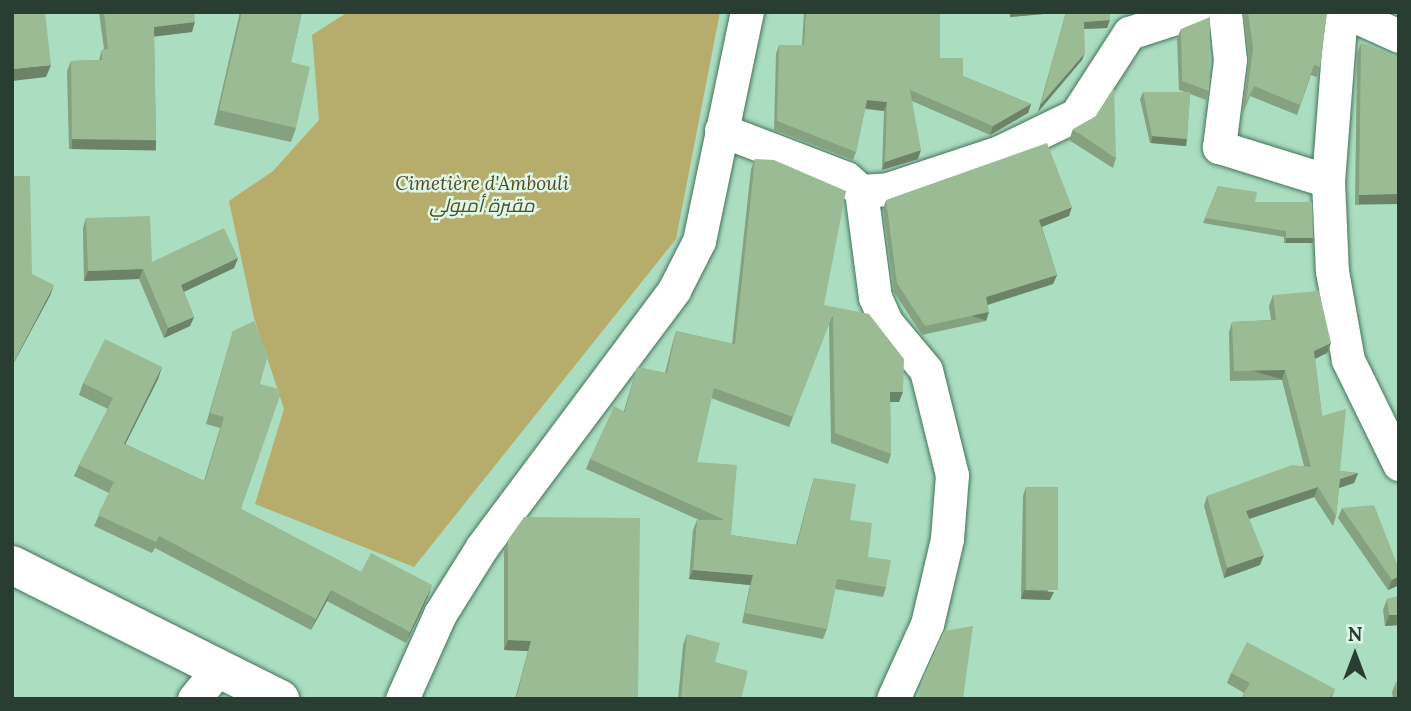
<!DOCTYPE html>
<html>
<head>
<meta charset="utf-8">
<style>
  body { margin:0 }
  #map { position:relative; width:1411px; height:711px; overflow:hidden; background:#abddc1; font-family:Lora,Cairo,serif }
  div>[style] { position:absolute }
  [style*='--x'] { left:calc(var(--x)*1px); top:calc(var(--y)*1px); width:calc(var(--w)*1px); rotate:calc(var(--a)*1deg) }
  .green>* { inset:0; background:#b6ad6d }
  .roads { filter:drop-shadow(0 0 2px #44735b) drop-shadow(0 0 2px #44735b) }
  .minor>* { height:33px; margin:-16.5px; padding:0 16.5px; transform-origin:16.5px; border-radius:16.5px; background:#fff }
  .primary>* { height:38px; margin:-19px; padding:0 19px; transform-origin:19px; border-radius:19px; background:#fff }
  .wall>* { inset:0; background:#85a180 }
  .shaded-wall>* { inset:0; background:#6c8368; transform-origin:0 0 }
  .building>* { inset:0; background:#9bbb95; transform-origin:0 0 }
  span { translate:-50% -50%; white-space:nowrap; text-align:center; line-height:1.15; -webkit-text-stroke:5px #def7e9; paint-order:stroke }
  .park-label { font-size:19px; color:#524b20; font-style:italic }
  .frame { position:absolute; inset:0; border:14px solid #293d32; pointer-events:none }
  .north { position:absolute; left:1320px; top:620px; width:70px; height:70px; -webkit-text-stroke:5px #def7e9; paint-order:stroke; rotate:0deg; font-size:19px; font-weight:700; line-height:28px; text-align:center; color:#293d32 }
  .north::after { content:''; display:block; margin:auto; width:24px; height:32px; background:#293d32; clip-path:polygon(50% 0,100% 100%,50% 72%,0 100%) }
</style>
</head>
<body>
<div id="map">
  <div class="green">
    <div style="clip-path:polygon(348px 12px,720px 12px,676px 239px,414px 567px,255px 504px,284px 409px,254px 318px,229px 201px,273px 171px,319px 120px,312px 35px)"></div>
  </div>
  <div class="roads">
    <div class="minor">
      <div style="--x:1225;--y:12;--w:48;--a:84.1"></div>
      <div style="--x:1230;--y:60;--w:88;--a:97.2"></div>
      <div style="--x:1219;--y:147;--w:114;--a:17.3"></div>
      <div style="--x:1341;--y:12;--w:169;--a:94.4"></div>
      <div style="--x:1328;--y:181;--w:90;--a:87.5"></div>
      <div style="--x:1332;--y:271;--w:90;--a:79.8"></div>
      <div style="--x:1348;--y:360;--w:116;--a:63.9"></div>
      <div style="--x:1346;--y:12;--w:58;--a:24.4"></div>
      <div style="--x:721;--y:130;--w:134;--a:21"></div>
      <div style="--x:846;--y:178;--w:20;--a:41"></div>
      <div style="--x:861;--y:191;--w:27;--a:-4"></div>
      <div style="--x:888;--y:189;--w:117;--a:-18.4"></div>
      <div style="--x:999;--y:152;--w:85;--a:-25.7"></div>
      <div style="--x:1076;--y:115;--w:98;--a:-57.1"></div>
      <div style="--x:1129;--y:33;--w:68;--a:-17.9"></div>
      <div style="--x:861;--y:191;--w:107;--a:82.5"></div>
      <div style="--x:875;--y:297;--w:27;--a:66"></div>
      <div style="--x:886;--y:322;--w:62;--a:50.2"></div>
      <div style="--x:926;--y:370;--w:108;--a:76.1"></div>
      <div style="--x:952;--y:475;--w:64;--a:94.5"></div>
      <div style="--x:947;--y:539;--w:87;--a:103.2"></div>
      <div style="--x:927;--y:624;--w:82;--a:114.4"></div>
      <div style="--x:194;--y:699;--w:40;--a:-51"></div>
      <div style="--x:402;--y:699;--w:93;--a:-65.9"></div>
      <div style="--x:440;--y:614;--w:79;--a:-57.9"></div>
      <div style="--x:482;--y:547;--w:321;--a:-53.2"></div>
      <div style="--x:674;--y:290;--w:55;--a:-63"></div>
      <div style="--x:699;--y:241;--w:234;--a:-78.2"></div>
    </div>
    <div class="primary">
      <div style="--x:12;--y:565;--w:300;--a:26.6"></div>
    </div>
  </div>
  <div class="wall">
    <div style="clip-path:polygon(99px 12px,194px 12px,192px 32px,154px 36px,156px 140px,152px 150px,69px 149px,67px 71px,71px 61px,99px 60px,102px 50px,104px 49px)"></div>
    <div style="clip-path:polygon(240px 12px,302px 12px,291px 62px,296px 128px,291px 142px,214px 125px)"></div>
    <div style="clip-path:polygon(804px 12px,940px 12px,940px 58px,963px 76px,1031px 104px,1028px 113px,990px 135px,912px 101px,918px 159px,882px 170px,884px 111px,865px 109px,856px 152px,853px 160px,774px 130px,776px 54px,779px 45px,802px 45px)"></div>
    <div style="clip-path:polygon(1009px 12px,1110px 12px,1107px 28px,1084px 29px,1082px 60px,1038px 112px,1066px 12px,1010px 17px)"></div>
    <div style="clip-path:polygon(1242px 12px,1327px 12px,1320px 67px,1317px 77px,1311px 75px,1297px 115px,1250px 96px,1243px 113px,1249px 58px)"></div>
    <div style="clip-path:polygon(1181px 29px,1209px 91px,1206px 100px,1190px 94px,1187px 139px,1184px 146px,1150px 143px,1140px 99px,1143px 92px,1185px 92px,1179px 90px,1177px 38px)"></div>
    <div style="clip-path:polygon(1361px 43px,1396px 56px,1399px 46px,1399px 204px,1355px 205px,1357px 54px)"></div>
    <div style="clip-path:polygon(1073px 129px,1116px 158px,1113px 168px,1069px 140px)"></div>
    <div style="clip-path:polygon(755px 159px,824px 305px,899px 402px,890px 402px,891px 454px,888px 464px,831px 443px,829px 323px,789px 427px,711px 398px,697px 462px,731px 535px,796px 545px,811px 488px,814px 478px,850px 520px,868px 557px,886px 587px,883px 597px,835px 589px,827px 629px,823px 639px,742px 623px,750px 585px,689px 579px,693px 530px,697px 520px,699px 520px,586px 469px,590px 459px,624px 411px,637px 367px,665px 373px,673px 341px,676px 331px,732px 344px,751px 169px)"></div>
    <div style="clip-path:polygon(1218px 186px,1255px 202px,1313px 238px,1311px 243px,1284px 243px,1284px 237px,1203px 223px)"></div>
    <div style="clip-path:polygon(886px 200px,1069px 216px,1042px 227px,1057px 275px,1053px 284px,988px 305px,986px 321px,922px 335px,894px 292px,883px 209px)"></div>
    <div style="clip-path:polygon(86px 218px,152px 262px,238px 258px,234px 268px,184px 292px,194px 317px,190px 326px,164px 338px,139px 279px,84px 281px,83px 228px)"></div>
    <div style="clip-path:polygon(1273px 295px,1331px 343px,1327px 353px,1315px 359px,1322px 416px,1340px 471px,1358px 473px,1354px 483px,1339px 488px,1336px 516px,1333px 526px,1314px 497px,1249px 519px,1260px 565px,1224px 578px,1204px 506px,1207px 496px,1304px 466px,1282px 380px,1230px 381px,1229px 332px,1232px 322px,1271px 320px,1269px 306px)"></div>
    <div style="clip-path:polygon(233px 331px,260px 384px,241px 509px,361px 572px,428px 597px,406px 643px,327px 601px,311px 630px,155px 548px,152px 553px,94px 526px,109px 493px,74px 476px,79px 465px,108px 409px,79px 395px,83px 383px,162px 367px,158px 379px,125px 444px,204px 481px,220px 428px,206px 424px)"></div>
    <div style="clip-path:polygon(1026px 487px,1050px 600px,1021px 599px,1023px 496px)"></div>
    <div style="clip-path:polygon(1342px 508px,1399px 569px,1399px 581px,1397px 586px,1388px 590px,1338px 518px)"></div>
    <div style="clip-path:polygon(508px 540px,638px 699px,515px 699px,528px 651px,504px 650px,504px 550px)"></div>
    <div style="clip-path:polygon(1399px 596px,1399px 625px,1385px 626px,1383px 610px,1387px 599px)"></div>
    <div style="clip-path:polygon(687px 634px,715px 662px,741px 699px,678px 699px,683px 645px)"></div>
    <div style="clip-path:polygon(1231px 673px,1335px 689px,1331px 699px,1241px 699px,1244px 693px,1227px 683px)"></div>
    <div style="clip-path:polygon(1396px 682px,1399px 699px,1393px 699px,1392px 692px)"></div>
  </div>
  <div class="shaded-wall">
    <div style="clip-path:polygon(1011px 12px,1066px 12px,1010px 17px)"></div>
    <div style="clip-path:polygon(1110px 20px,1107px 28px,1081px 29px,1084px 22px)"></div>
    <div style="clip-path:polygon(195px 22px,192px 32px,151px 37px,154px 27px)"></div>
    <div style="clip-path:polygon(1085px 53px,1082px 60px,1038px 112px,1041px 104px)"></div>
    <div style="clip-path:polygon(51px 65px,46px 77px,12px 81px,12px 69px)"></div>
    <div style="clip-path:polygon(867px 100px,887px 102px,884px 111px,864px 108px)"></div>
    <div style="clip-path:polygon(1031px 104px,1028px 113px,990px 135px,993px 126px)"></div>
    <div style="left:1152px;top:136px;width:35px;height:7px;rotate:5deg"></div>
    <div style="left:72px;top:139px;width:84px;height:10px;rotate:1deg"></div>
    <div style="clip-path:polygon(921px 150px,918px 159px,882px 170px,885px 162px)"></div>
    <div style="left:1399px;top:194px;width:10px;height:40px;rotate:90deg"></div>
    <div style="clip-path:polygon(1072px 207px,1069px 216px,1036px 229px,1039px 220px)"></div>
    <div style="left:1286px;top:238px;width:27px;height:5px"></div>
    <div style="clip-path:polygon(238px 258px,234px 268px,177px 295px,181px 285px)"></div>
    <div style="clip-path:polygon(143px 269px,139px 279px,84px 281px,88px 271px)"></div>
    <div style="clip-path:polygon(1057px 275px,1053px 284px,983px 306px,986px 297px)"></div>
    <div style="clip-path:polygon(54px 285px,50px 296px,12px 366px,15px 359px)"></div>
    <div style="left:989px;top:312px;width:9px;height:66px;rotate:108deg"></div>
    <div style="clip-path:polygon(194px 317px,190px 326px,164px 338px,168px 328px)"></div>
    <div style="clip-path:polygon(1331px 343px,1327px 353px,1310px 361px,1314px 351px)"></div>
    <div style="clip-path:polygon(162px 367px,158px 379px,120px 455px,124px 444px)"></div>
    <div style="left:1285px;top:370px;width:10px;height:51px;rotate:107deg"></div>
    <div style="clip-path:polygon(890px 392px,903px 392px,899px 402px,886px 402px)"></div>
    <div style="clip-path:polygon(1358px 473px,1354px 483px,1336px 489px,1340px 479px)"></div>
    <div style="clip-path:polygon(1318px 487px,1314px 497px,1243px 521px,1246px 511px)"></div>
    <div style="clip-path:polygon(1264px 555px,1260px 565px,1224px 578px,1227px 568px)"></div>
    <div style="clip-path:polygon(693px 570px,753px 575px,750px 585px,689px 579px)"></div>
    <div style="clip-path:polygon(1399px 576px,1397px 586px,1388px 590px,1392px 580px)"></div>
    <div style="clip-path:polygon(432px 585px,428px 597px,406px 643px,410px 632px)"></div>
    <div style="clip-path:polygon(331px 590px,327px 601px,311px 630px,316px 619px)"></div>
    <div style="clip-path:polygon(1024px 590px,1054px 592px,1050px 600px,1021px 599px)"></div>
    <div style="clip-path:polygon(1389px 615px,1399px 615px,1399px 625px,1385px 626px)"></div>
    <div style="clip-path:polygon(508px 640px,531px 641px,528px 651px,504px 650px)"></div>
  </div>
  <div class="building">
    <div style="clip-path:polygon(12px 12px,45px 12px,51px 65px,12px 69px)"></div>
    <div style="clip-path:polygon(104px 12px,194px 12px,195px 22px,154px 27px,156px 140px,72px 139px,71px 61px,102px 60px,102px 50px,108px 49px)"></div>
    <div style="clip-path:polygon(242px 12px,302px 12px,291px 62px,310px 67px,296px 128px,219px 110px)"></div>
    <div style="clip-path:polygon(806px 12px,940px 12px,940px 58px,963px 58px,963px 76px,1031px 104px,993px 126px,910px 90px,921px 150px,885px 162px,887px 102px,867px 100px,856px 152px,777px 121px,779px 45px,804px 45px)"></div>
    <div style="clip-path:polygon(1066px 12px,1110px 12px,1110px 20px,1084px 22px,1085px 53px,1041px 104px)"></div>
    <div style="clip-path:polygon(1248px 12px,1327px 12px,1320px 67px,1314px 65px,1300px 105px,1254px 86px,1246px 103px,1253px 48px)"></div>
    <div style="clip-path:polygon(1210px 17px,1209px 91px,1182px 81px,1181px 29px)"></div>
    <div style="clip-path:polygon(1361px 43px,1399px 57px,1399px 194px,1359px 195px)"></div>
    <div style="clip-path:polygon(1114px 87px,1116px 158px,1073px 129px,1096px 116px)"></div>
    <div style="clip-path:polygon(1143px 92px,1190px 92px,1187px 139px,1152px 136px)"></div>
    <div style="clip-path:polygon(1047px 143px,1072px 207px,1039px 220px,1057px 275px,986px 297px,989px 312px,925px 326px,897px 283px,886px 200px)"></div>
    <div style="clip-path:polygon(755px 159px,774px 160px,846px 191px,824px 305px,869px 314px,904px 359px,903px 392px,890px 392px,891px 454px,835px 433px,833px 314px,793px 417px,714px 388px,697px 462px,737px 465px,731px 535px,797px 545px,814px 478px,856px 484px,850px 520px,872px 523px,868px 557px,891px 560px,886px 587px,837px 579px,827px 629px,745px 613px,753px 575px,693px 570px,697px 520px,725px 520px,590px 459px,614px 406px,625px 412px,637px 367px,667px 373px,676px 331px,735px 344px)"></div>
    <div style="clip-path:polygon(12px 176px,30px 176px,32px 274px,54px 285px,15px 359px,12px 357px)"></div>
    <div style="clip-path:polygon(1218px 186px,1257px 192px,1255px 202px,1312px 202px,1313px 238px,1286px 238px,1286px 231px,1205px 218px)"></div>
    <div style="clip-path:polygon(150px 216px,152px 262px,224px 228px,238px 258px,181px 285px,194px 317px,168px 328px,143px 269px,88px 271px,86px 218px)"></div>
    <div style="clip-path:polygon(1319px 291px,1331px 343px,1314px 351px,1322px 416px,1346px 409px,1340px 471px,1358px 473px,1340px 479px,1336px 516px,1318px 487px,1246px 511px,1264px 555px,1227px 568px,1207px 496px,1292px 465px,1311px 467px,1285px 370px,1234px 371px,1232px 322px,1276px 320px,1273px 295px)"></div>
    <div style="clip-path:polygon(254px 321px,268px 355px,260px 384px,282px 390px,241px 509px,361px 572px,371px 553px,432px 585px,410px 632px,331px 590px,316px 619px,159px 536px,156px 542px,98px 515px,114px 482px,79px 465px,113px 398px,83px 383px,105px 339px,162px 367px,124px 444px,205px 481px,224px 417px,210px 413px,233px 331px)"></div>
    <div style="left:1026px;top:487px;width:32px;height:103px"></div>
    <div style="clip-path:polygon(1374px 505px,1399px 569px,1399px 576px,1392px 580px,1342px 508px)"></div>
    <div style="clip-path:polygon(524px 517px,640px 518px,638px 699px,516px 699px,531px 641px,508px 640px,508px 540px)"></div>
    <div style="clip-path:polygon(1399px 596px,1399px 615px,1389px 615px,1387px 599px)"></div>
    <div style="clip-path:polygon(973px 626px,963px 699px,918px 699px,922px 680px,944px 631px)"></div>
    <div style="clip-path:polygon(687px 634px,720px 643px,715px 662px,748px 671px,741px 699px,681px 699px)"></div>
    <div style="clip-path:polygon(1247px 642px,1335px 689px,1329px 699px,1241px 699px,1250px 683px,1231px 673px)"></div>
    <div style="clip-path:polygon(1399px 681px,1399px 699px,1398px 699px,1396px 682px)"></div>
  </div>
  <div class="park-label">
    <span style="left:482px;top:195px">Cimetière d'Ambouli<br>مقبرة أمبولي</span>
  </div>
  <div class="frame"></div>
  <div class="north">N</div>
</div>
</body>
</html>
